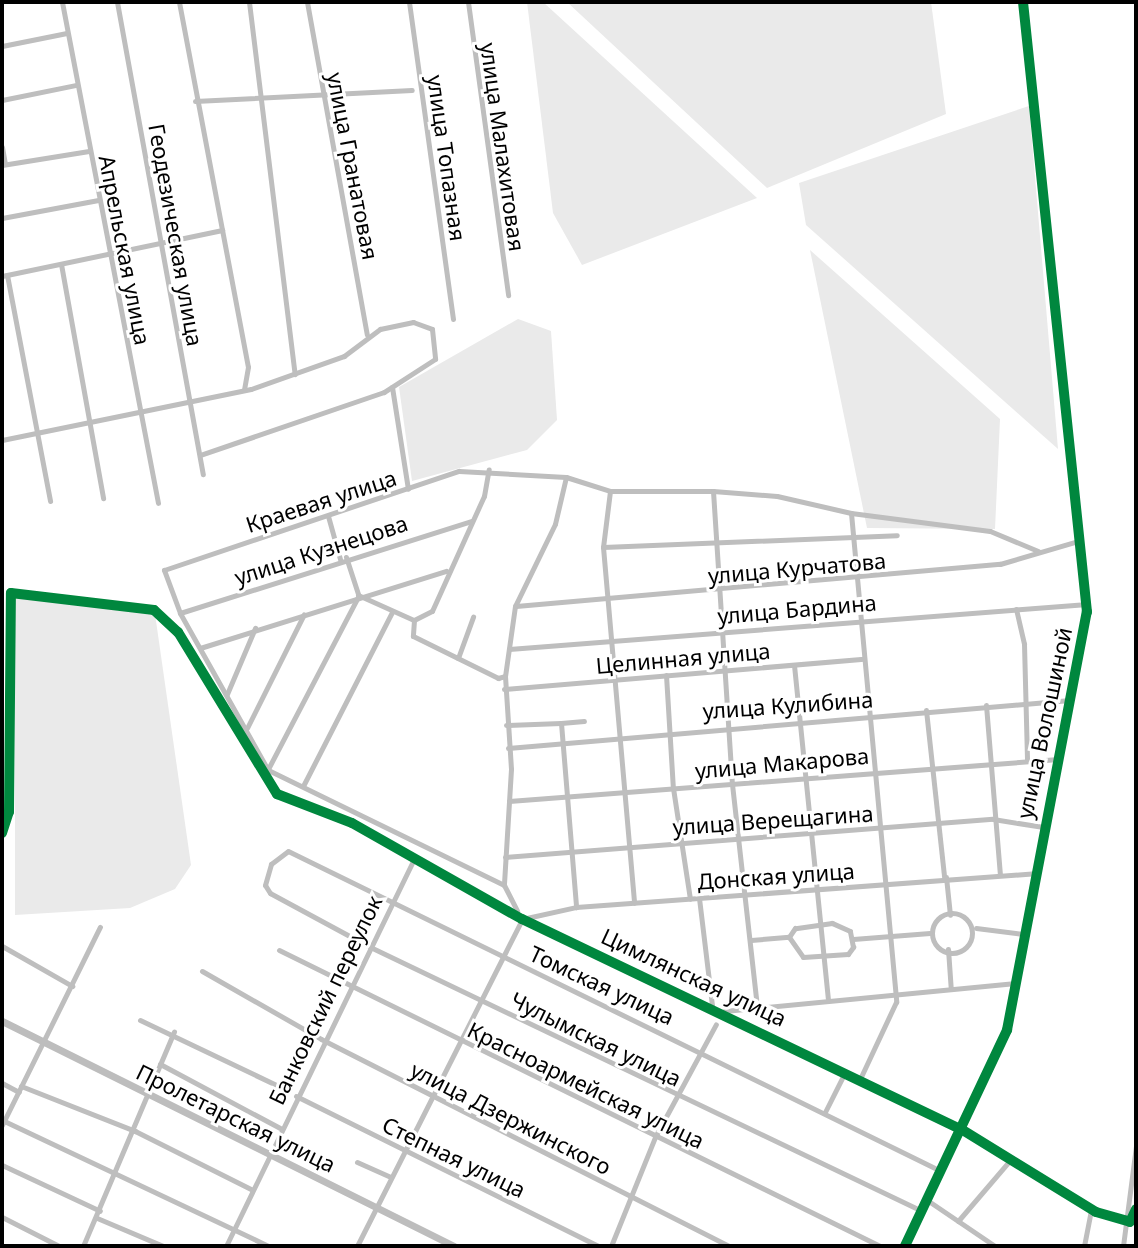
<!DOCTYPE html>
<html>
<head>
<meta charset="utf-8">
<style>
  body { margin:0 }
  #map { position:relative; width:1138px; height:1248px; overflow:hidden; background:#fff; font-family:"Noto Sans",sans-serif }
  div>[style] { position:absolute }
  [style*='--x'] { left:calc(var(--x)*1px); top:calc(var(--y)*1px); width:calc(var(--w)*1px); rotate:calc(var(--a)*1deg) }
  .green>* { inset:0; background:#eaeaea }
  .minor>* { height:5px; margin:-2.5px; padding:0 2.5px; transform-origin:2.5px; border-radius:2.5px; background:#bebebe }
  .minor>.ring { margin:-2.5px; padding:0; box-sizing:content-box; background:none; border:5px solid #bebebe; border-radius:50% }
  .major>* { height:7px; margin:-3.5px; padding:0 3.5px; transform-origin:3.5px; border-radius:3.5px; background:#bdbdbd }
  .cycleway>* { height:10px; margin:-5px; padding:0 5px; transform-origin:5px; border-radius:5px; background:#00873e }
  span { translate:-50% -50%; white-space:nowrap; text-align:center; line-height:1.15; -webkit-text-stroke:6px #fff; paint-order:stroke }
  .street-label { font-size:22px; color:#000 }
  .frame { position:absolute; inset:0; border:4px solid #000; pointer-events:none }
</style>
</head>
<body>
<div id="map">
  <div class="green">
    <div style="clip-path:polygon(527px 2px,543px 2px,757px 198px,582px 265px,553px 213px)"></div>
    <div style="clip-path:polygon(567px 2px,931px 2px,946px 114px,767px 188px)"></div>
    <div style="clip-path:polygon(1029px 106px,1058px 449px,806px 225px,799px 183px)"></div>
    <div style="clip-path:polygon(810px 250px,1000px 419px,995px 529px,867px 528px)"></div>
    <div style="clip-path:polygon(518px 319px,551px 331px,557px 420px,527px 450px,412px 481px,399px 387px)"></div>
    <div style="clip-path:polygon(15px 598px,155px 614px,191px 865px,175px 889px,130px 908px,15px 915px)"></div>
  </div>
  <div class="minor">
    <div style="--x:62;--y:2;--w:510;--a:79.15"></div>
    <div style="--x:117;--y:2;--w:480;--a:79.7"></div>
    <div style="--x:179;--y:2;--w:371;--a:79.3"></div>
    <div style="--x:248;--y:367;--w:22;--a:100"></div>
    <div style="--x:249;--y:2;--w:375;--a:83"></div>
    <div style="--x:307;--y:2;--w:338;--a:79.8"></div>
    <div style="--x:409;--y:2;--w:320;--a:82.1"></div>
    <div style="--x:468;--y:2;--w:296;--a:82.2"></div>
    <div style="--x:2;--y:46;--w:66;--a:-11.3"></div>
    <div style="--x:2;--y:100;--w:76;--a:-11.5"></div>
    <div style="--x:195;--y:101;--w:217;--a:-2.9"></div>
    <div style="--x:2;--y:147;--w:17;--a:80"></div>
    <div style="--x:2;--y:165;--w:88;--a:-9.1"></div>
    <div style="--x:2;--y:218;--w:98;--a:-10.6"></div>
    <div style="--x:61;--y:264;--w:238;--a:79.8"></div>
    <div style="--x:7;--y:275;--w:230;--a:79.2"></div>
    <div style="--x:2;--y:276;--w:225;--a:-11.8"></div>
    <div style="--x:392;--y:387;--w:103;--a:81.1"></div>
    <div style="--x:2;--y:440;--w:254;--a:-11.6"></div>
    <div style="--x:251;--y:389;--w:99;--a:-19.5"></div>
    <div style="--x:344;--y:356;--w:45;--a:-36.9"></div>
    <div style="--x:380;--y:329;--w:34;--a:-12"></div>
    <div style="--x:413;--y:322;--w:20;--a:20"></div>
    <div style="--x:432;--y:329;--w:30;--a:84"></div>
    <div style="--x:435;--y:359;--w:61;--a:147.1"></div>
    <div style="--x:384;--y:392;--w:194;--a:161.1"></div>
    <div style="--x:566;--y:477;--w:46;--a:17.7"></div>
    <div style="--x:610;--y:491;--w:56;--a:97.1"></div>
    <div style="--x:603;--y:547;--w:357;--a:85"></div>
    <div style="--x:610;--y:491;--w:103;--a:0"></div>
    <div style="--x:713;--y:491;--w:294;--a:86.3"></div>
    <div style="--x:732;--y:784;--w:223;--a:83.6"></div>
    <div style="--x:713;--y:491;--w:64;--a:4.5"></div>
    <div style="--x:777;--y:496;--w:76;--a:12.9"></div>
    <div style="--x:851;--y:513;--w:491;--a:84.7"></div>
    <div style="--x:896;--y:1002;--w:85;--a:115.1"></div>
    <div style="--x:851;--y:513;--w:140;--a:7.4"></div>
    <div style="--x:990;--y:531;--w:52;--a:22.6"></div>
    <div style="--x:328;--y:516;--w:45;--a:74.4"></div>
    <div style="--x:603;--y:547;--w:294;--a:-2.3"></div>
    <div style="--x:346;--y:557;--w:40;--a:72"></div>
    <div style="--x:358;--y:595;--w:61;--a:24.1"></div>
    <div style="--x:414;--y:620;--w:20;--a:-27"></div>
    <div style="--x:432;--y:611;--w:126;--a:-65.7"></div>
    <div style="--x:484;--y:496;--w:27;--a:-80"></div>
    <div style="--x:516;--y:606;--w:486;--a:-5"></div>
    <div style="--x:1000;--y:564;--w:81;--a:-16.4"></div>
    <div style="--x:1016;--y:609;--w:36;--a:77"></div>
    <div style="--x:1024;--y:644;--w:116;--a:88.5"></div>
    <div style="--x:180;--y:613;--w:306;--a:-17.5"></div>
    <div style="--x:414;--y:620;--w:16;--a:94"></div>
    <div style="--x:413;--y:636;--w:95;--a:26.3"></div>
    <div style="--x:498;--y:678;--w:7;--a:-16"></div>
    <div style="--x:200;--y:648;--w:258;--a:-17.4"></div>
    <div style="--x:509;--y:649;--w:580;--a:-4.45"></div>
    <div style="--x:458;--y:658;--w:44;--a:-69.9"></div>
    <div style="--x:794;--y:665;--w:335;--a:84.2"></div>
    <div style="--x:666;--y:675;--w:113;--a:86.5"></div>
    <div style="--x:673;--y:788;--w:112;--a:81.3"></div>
    <div style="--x:504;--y:689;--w:361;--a:-4.8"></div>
    <div style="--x:227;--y:694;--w:72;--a:-67"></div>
    <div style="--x:986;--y:705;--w:170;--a:85.3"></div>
    <div style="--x:926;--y:710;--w:168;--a:83.8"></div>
    <div style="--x:561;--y:723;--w:23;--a:-5"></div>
    <div style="--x:506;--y:725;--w:55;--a:-2.1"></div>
    <div style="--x:561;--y:723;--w:185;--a:85.3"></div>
    <div style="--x:247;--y:728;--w:127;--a:-63.4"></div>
    <div style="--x:508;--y:748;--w:564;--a:-4.88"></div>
    <div style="--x:268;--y:769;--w:194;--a:-62.4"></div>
    <div style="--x:303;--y:786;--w:195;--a:-62.9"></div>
    <div style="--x:509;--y:801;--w:551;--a:-4.37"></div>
    <div style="--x:2;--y:833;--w:22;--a:-72"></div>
    <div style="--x:9;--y:812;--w:219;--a:-89.5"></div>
    <div style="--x:11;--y:593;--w:144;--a:6.8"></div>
    <div style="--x:154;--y:610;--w:33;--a:43"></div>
    <div style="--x:178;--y:632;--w:190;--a:58.6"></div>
    <div style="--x:277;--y:794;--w:80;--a:21.1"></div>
    <div style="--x:352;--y:823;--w:195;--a:29.5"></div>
    <div style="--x:522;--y:919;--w:487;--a:25.6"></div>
    <div style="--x:961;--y:1129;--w:158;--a:31.6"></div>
    <div style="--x:1096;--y:1212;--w:35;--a:16"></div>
    <div style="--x:1130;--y:1222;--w:14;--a:-65"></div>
    <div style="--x:505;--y:857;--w:489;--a:-4.5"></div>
    <div style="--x:993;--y:819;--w:51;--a:9.1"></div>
    <div style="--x:946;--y:877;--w:38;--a:84"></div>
    <div style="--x:504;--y:885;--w:263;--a:-154"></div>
    <div style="--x:268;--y:770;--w:180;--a:-119.3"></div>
    <div style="--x:180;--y:613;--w:46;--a:-110.4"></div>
    <div style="--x:164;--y:570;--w:311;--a:-18.6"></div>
    <div style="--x:459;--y:471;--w:107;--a:3.2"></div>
    <div style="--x:566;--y:477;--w:48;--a:103.2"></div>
    <div style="--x:555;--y:524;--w:91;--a:116"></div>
    <div style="--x:515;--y:606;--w:71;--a:98.1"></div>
    <div style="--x:505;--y:676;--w:93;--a:86.3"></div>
    <div style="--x:511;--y:769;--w:116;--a:93.5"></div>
    <div style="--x:504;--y:885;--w:29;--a:63"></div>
    <div style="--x:699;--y:898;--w:109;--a:83.1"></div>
    <div class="ring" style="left:932px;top:913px;width:35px;height:35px"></div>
    <div style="--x:976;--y:928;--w:47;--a:7.3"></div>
    <div style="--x:853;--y:939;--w:77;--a:-4.5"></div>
    <div style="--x:751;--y:940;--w:38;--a:-5"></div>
    <div style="--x:789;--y:937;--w:24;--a:55"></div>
    <div style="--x:803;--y:957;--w:45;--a:-3.8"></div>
    <div style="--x:848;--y:954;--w:9;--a:-54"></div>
    <div style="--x:853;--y:947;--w:16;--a:-101"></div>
    <div style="--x:850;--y:931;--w:20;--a:-156"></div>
    <div style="--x:832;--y:923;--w:37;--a:172"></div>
    <div style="--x:795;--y:928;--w:11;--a:124"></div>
    <div style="--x:2;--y:946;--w:81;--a:29.7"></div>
    <div style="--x:948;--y:949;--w:39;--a:86"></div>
    <div style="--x:279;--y:950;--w:670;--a:26.22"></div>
    <div style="--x:202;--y:971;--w:137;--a:29.7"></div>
    <div style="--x:321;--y:1039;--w:458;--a:26.9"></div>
    <div style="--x:724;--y:1011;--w:293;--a:-5.5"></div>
    <div style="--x:140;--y:1020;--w:151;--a:25.5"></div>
    <div style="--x:160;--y:1064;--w:136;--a:28.1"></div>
    <div style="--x:2;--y:1083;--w:19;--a:28"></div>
    <div style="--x:21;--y:1086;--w:123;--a:21.5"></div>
    <div style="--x:135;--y:1131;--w:130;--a:26.6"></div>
    <div style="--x:296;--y:1096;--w:337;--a:26.4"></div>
    <div style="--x:825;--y:1112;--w:45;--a:-63.4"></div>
    <div style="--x:2;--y:1120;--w:294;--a:25.3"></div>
    <div style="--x:2;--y:1125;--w:221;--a:-63.7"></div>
    <div style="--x:357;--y:1162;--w:35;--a:24"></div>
    <div style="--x:2;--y:1165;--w:108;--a:25.1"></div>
    <div style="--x:927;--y:1200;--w:82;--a:34.1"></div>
    <div style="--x:922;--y:1211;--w:614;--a:-154.44"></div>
    <div style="--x:368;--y:946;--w:111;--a:-151.6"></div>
    <div style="--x:270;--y:893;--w:9;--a:-122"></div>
    <div style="--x:265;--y:885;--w:22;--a:-74"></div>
    <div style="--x:271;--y:864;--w:21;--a:-37"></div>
    <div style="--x:288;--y:851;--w:727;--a:26.11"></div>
    <div style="--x:2;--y:1217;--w:64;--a:27"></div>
    <div style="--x:97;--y:1218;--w:72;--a:23"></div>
    <div style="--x:958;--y:1221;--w:83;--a:-49.4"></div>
    <div style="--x:83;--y:1246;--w:233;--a:-67"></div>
    <div style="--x:226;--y:1246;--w:433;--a:-64.1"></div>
    <div style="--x:357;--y:1246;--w:366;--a:-63.2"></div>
    <div style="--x:522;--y:919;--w:55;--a:-12.5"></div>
    <div style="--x:576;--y:907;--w:460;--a:-4.2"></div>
    <div style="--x:611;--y:1246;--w:118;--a:-68"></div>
    <div style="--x:655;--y:1137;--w:128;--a:-61.6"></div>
    <div style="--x:905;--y:1246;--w:239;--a:-64.7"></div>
    <div style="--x:1007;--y:1030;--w:426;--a:-79.2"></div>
    <div style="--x:1087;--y:612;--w:613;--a:-95.99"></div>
    <div style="--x:1084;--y:1246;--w:38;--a:-79"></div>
    <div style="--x:1123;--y:1246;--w:101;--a:-82.6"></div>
  </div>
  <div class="major">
    <div style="--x:2;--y:1021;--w:505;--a:26.46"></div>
  </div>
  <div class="cycleway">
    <div style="--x:2;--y:833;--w:22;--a:-72"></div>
    <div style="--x:9;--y:812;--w:219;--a:-89.5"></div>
    <div style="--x:11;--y:593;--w:144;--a:6.8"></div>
    <div style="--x:154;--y:610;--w:33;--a:43"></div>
    <div style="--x:178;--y:632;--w:190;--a:58.6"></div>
    <div style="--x:277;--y:794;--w:80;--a:21.1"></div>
    <div style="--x:352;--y:823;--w:195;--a:29.5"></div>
    <div style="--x:522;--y:919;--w:487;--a:25.6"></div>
    <div style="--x:961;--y:1129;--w:158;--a:31.6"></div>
    <div style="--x:1096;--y:1212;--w:35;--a:16"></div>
    <div style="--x:1130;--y:1222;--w:14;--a:-65"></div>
    <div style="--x:905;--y:1246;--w:239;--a:-64.7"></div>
    <div style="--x:1007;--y:1030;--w:426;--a:-79.2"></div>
    <div style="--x:1087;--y:612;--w:613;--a:-95.99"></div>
  </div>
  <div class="street-label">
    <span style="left:503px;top:147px;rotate:82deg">улица Малахитовая</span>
    <span style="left:447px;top:158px;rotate:82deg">улица Топазная</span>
    <span style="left:353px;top:166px;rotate:79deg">улица Гранатовая</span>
    <span style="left:176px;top:235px;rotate:80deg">Геодезическая улица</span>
    <span style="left:125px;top:250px;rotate:79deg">Апрельская улица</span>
    <span style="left:321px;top:501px;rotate:-18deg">Краевая улица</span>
    <span style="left:321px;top:550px;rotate:-18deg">улица Кузнецова</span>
    <span style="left:797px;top:568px;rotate:-5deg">улица Курчатова</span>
    <span style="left:797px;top:609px;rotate:-5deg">улица Бардина</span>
    <span style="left:683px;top:658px;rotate:-5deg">Целинная улица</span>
    <span style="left:788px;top:705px;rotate:-4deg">улица Кулибина</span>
    <span style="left:1044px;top:723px;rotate:-78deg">улица Волошиной</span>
    <span style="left:782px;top:763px;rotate:-5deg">улица Макарова</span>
    <span style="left:773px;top:820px;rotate:-4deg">улица Верещагина</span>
    <span style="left:776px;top:876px;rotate:-4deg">Донская улица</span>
    <span style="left:694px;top:977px;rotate:25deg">Цимлянская улица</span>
    <span style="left:602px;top:985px;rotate:25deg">Томская улица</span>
    <span style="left:325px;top:1000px;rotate:-64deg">Банковский переулок</span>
    <span style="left:596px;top:1039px;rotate:26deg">Чулымская улица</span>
    <span style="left:586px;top:1085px;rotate:26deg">Красноармейская улица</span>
    <span style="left:236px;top:1118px;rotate:26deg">Пролетарская улица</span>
    <span style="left:511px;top:1118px;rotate:27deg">улица Дзержинского</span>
    <span style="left:454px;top:1157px;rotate:26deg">Степная улица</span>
  </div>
  <div class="frame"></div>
</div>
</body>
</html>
